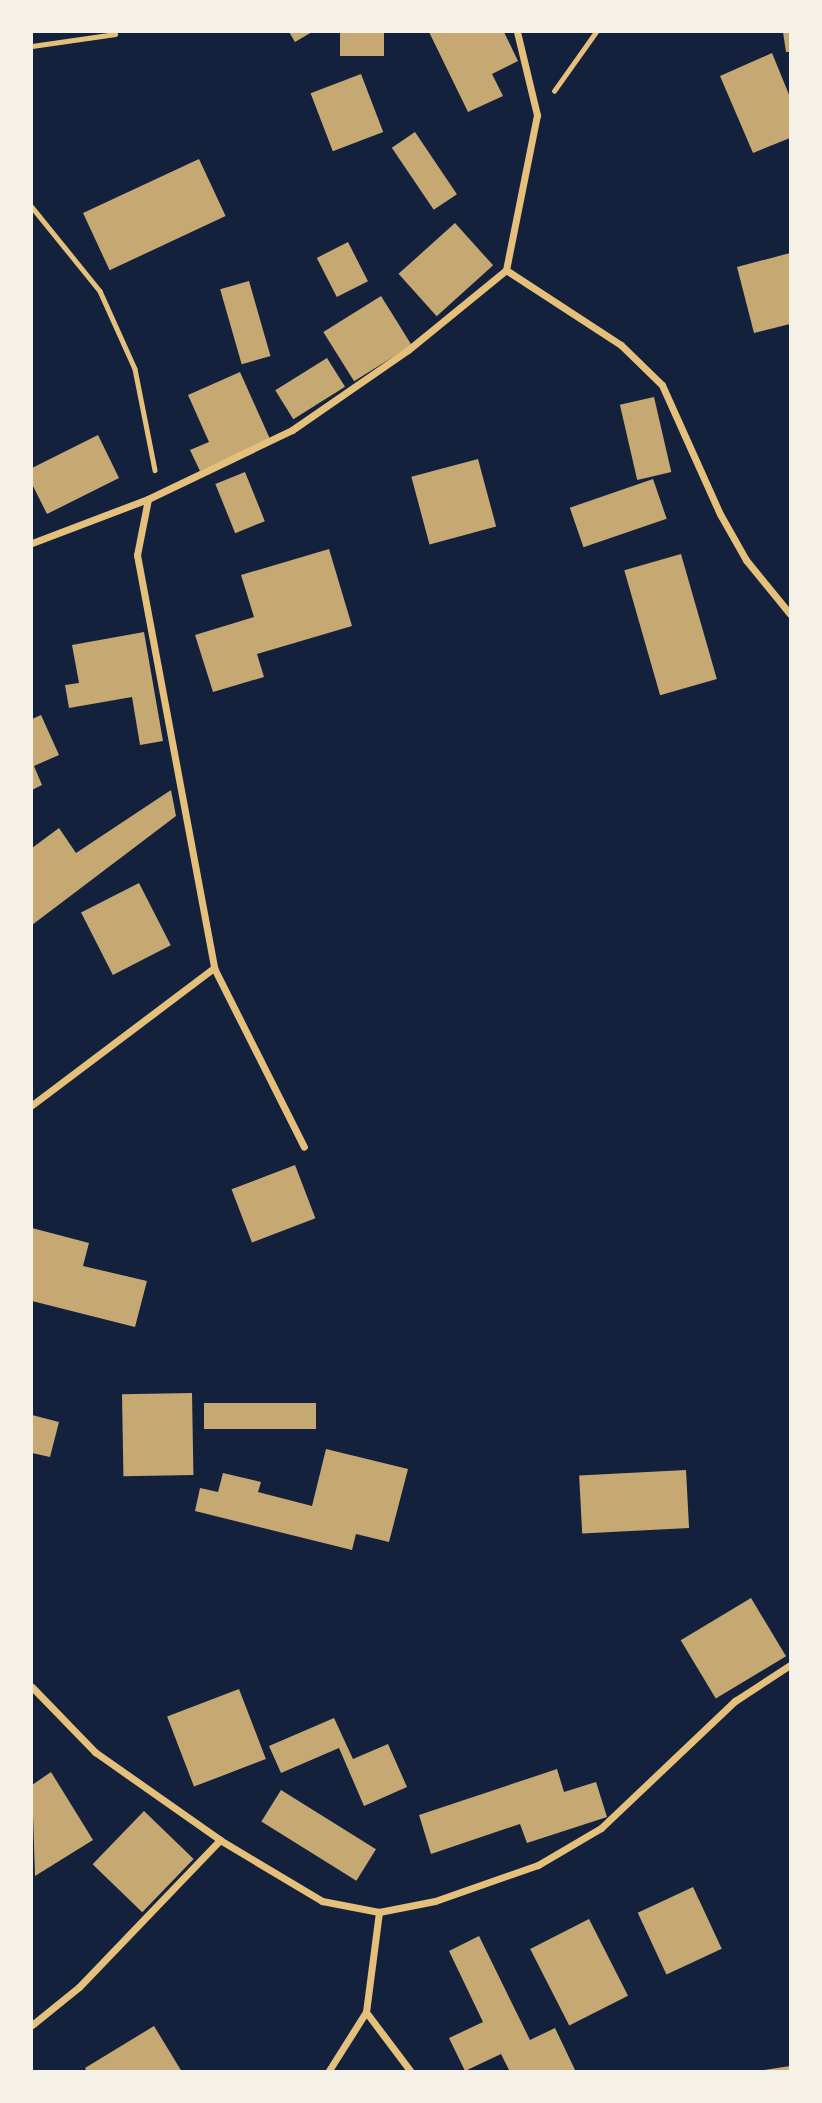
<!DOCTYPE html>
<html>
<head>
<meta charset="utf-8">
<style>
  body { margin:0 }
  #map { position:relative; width:822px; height:2103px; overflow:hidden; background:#14213d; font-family:"Fira Sans",sans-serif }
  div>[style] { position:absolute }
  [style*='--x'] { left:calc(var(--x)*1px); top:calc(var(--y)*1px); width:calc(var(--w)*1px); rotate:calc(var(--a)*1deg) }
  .building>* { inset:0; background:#c6a872; transform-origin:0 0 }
  .path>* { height:4.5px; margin:-2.25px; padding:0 2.25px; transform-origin:2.25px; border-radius:2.25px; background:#e5c07b }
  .minor>* { height:7px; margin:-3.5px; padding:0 3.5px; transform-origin:3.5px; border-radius:3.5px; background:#e5c07b }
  span { translate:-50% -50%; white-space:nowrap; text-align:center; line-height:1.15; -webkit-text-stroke:7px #f6f1e7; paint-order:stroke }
  .frame { position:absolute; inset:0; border:33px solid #f6f1e7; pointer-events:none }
</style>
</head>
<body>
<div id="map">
  <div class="building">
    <div style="clip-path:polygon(289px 32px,312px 32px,295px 42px)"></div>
    <div style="left:340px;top:32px;width:44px;height:24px"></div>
    <div style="clip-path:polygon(429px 32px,504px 32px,518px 61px,492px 74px,503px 96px,468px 112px)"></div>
    <div style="clip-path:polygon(783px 32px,790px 32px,790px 52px,786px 52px)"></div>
    <div style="clip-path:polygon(772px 53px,790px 97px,790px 138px,753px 153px,720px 76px)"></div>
    <div style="left:361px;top:74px;width:62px;height:54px;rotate:69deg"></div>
    <div style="left:415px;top:132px;width:75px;height:28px;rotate:56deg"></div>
    <div style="left:199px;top:159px;width:63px;height:128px;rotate:65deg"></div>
    <div style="left:455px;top:223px;width:57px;height:76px;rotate:48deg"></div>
    <div style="left:348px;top:242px;width:44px;height:35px;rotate:63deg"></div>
    <div style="clip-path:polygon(790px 253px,790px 324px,754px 333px,737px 267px)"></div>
    <div style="left:249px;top:281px;width:78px;height:30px;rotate:74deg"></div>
    <div style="left:381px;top:296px;width:58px;height:68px;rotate:58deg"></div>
    <div style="left:327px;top:358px;width:34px;height:61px;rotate:58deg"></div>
    <div style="clip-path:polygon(240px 372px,270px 439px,200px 471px,190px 450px,209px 442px,188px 395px)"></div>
    <div style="left:654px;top:397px;width:77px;height:35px;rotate:77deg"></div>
    <div style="clip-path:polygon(98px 435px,119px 478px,47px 514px,32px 484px,32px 468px)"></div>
    <div style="left:478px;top:459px;width:70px;height:69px;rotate:75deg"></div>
    <div style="left:245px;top:472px;width:53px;height:32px;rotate:68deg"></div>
    <div style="left:653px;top:479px;width:42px;height:88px;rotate:71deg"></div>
    <div style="clip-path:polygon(329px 549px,352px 626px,257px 654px,264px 677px,213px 692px,195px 635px,254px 617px,241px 575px)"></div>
    <div style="left:681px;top:554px;width:130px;height:59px;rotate:74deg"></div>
    <div style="clip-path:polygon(144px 632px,163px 741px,140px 745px,132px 697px,69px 708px,65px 685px,79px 683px,72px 645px)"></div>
    <div style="clip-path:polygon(41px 715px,59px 755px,34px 766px,42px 785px,32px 790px,32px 719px)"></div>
    <div style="clip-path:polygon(171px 790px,176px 816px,32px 925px,32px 848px,59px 828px,76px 853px)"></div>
    <div style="left:139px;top:883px;width:70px;height:65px;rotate:63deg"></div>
    <div style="left:295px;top:1165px;width:57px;height:68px;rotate:69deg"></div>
    <div style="clip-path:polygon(32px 1228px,89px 1243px,83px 1266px,147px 1281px,135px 1327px,32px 1301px)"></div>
    <div style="left:192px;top:1393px;width:82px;height:70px;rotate:89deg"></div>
    <div style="left:204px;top:1403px;width:112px;height:26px"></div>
    <div style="clip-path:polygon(32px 1415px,59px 1422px,50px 1457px,32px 1453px)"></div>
    <div style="clip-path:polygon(326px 1449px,408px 1469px,389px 1542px,356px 1534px,352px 1550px,195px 1511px,200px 1488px,218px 1492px,223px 1473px,261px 1482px,258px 1492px,312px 1506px)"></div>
    <div style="left:686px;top:1470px;width:58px;height:107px;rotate:87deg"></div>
    <div style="left:751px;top:1598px;width:68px;height:82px;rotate:59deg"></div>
    <div style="left:239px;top:1689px;width:75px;height:77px;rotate:69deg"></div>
    <div style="clip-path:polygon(334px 1718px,353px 1759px,388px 1744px,407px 1787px,364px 1806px,339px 1748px,281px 1773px,269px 1746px)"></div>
    <div style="clip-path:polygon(557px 1769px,564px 1792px,596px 1782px,607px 1817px,527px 1843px,520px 1824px,431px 1854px,419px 1815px)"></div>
    <div style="clip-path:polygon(51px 1772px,93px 1840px,35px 1876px,32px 1785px)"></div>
    <div style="left:281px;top:1790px;width:112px;height:37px;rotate:32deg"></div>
    <div style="left:144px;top:1811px;width:69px;height:74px;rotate:44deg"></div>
    <div style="left:693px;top:1887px;width:68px;height:61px;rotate:65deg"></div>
    <div style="left:589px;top:1919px;width:86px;height:66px;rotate:63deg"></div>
    <div style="clip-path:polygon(479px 1936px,530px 2040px,555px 2028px,576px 2072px,510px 2072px,501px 2054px,465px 2071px,449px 2038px,483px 2022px,449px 1951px)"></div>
    <div style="clip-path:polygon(154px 2026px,182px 2072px,87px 2072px,85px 2068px)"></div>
    <div style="clip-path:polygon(790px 2066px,790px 2072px,764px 2072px,764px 2070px)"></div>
  </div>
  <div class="path">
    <div style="--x:32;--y:46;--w:84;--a:-8.2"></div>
    <div style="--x:554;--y:91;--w:72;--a:-54.6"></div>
    <div style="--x:32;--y:207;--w:108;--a:51"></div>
    <div style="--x:100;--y:291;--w:85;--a:65.8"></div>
    <div style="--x:135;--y:369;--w:103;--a:78.8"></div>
  </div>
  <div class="minor">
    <div style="--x:506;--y:270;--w:158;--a:-78.7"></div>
    <div style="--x:537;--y:115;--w:85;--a:-103.5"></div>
    <div style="--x:148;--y:499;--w:57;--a:101.1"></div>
    <div style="--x:137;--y:555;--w:420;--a:79.4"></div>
    <div style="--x:214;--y:968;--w:200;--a:63.3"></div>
    <div style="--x:32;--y:543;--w:124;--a:-20.8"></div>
    <div style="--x:148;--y:499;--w:160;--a:-25.6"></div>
    <div style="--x:292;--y:430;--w:141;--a:-34.6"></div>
    <div style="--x:408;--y:350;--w:127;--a:-39.2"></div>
    <div style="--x:506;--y:270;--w:137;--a:33.1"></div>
    <div style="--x:621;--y:345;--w:57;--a:44.3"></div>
    <div style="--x:662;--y:385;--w:141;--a:65.8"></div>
    <div style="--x:720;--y:514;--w:53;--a:60.5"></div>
    <div style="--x:746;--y:560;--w:70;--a:50.8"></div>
    <div style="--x:32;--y:1105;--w:228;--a:-37"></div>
    <div style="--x:32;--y:1687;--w:91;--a:45.9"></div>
    <div style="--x:95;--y:1752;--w:153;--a:35.1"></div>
    <div style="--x:220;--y:1840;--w:119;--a:30.9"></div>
    <div style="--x:322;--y:1901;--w:58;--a:10.9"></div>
    <div style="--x:379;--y:1912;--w:57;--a:-11.1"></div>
    <div style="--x:435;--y:1901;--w:109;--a:-19.3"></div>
    <div style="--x:538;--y:1865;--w:73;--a:-30.4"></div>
    <div style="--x:601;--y:1828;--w:185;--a:-43.5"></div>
    <div style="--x:735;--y:1701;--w:66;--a:-33.2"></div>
    <div style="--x:366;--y:2012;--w:75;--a:53.1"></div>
    <div style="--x:32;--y:2025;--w:60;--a:-39"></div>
    <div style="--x:79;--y:1987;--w:204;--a:-46.2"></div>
    <div style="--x:328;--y:2072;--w:71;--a:-57.7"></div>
    <div style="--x:366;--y:2012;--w:101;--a:-82.6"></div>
  </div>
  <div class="frame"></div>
</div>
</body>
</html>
